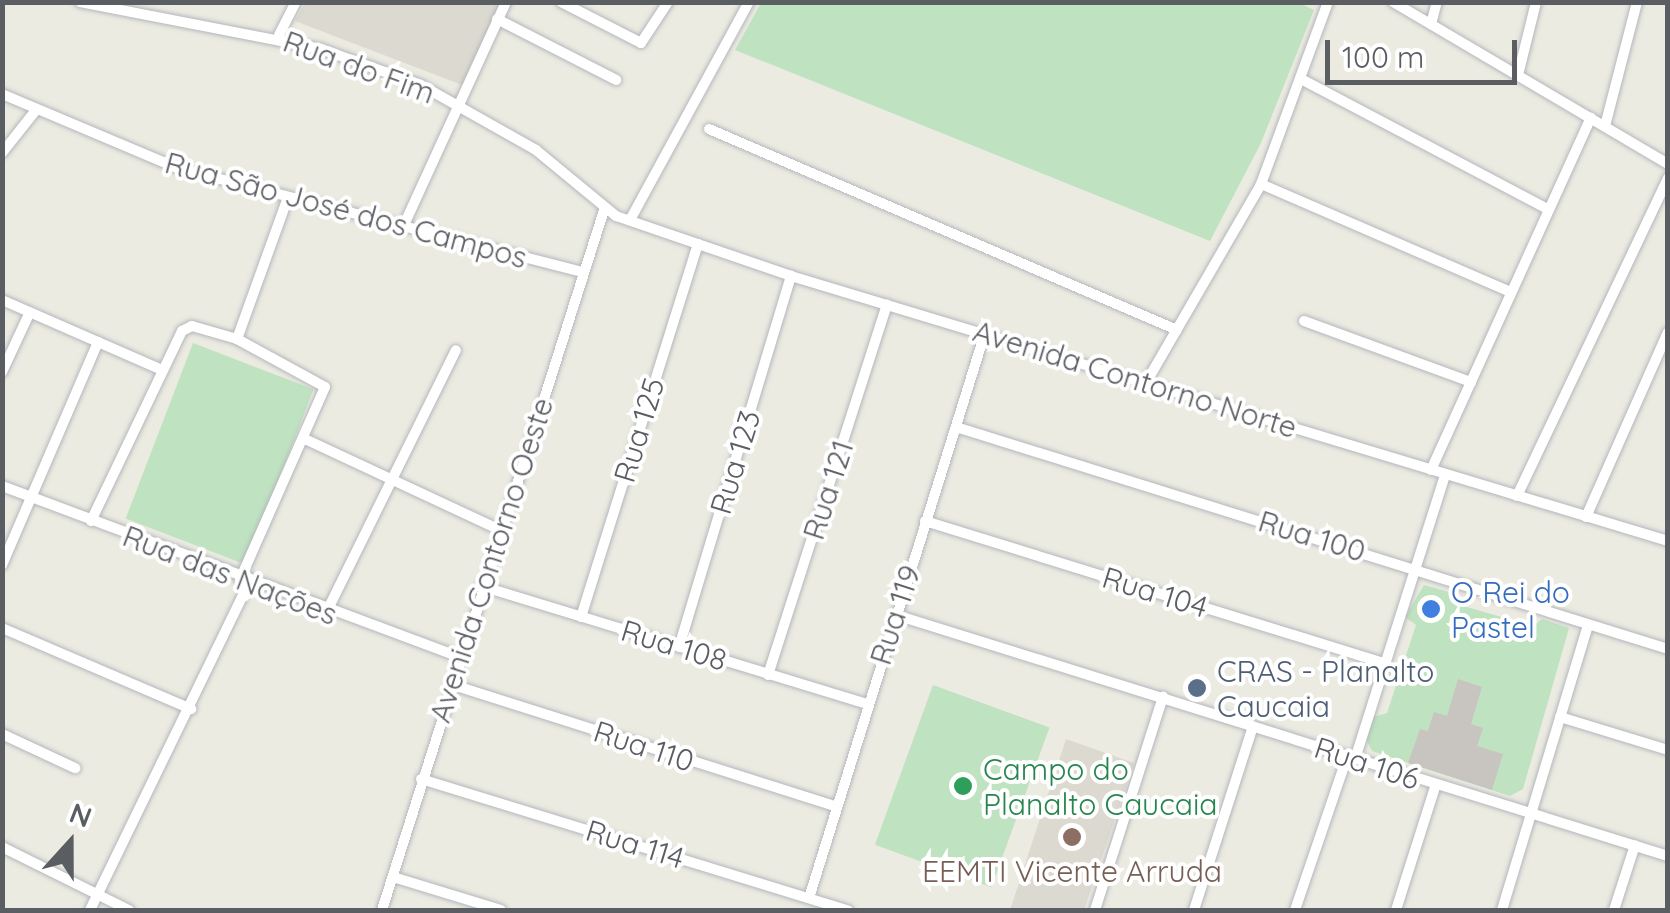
<!DOCTYPE html>
<html>
<head>
<meta charset="utf-8">
<style>
  body { margin:0 }
  #map { position:relative; width:1670px; height:913px; overflow:hidden; background:#ecebe2; font-family:Quicksand,sans-serif }
  div>[style] { position:absolute }
  [style*='--x'] { left:calc(var(--x)*1px); top:calc(var(--y)*1px); width:calc(var(--w)*1px); rotate:calc(var(--a)*1deg) }
  .education>* { inset:0; background:#dcdad0 }
  .green>* { inset:0; background:#bfe3c0; transform-origin:0 0 }
  .building>* { inset:0; background:#c8c4bf }
  .roads { filter:drop-shadow(0 0 2px #b4b7bc) drop-shadow(0 0 2px #b4b7bc) }
  .minor>* { height:10px; margin:-5px; padding:0 5px; transform-origin:5px; border-radius:5px; background:#fff }
  .dots>* { width:28px; height:28px; translate:-50% -50%; box-sizing:border-box; border:5px solid #fff; border-radius:50% }
  span { translate:-50% -50%; white-space:nowrap; text-align:center; line-height:1.15; -webkit-text-stroke:8px #fff; paint-order:stroke }
  .street-label { font-size:30px; color:#5a5d62 }
  .shop-label { font-size:30px; color:#366cbe }
  .left { translate:0 -50%; text-align:left }
  .service-label { font-size:30px; color:#4e5e75 }
  .leisure-label { font-size:30px; color:#27864d }
  .education-label { font-size:30px; color:#785e54 }
  .frame { position:absolute; inset:0; border:5px solid #5a5d62; pointer-events:none }
  .north { position:absolute; left:20px; top:793px; width:100px; height:100px; -webkit-text-stroke:8px #fff; paint-order:stroke; rotate:21deg; font-size:28px; font-weight:700; line-height:40px; text-align:center; color:#5a5d62 }
  .north::after { content:''; display:block; margin:auto; width:35px; height:45px; background:#5a5d62; clip-path:polygon(50% 0,100% 100%,50% 72%,0 100%) }
  .scale { position:absolute; left:1325px; top:40px; width:192px; height:45px; box-sizing:border-box; border:5px solid #5a5d62; border-top:0; padding-left:12px; font-size:30px; line-height:35px; white-space:nowrap; color:#5a5d62; -webkit-text-stroke:8px #fff; paint-order:stroke }
</style>
</head>
<body>
<div id="map">
  <div class="education">
    <div style="clip-path:polygon(305px 3px,505px 3px,462px 85px,295px 21px)"></div>
    <div style="clip-path:polygon(1066px 739px,1134px 763px,1084px 910px,1010px 910px)"></div>
  </div>
  <div class="green">
    <div style="clip-path:polygon(1299px 3px,1314px 10px,1261px 143px,1210px 241px,735px 50px,761px 3px)"></div>
    <div style="left:193px;top:343px;width:129px;height:188px;rotate:21deg"></div>
    <div style="clip-path:polygon(1424px 585px,1449px 592px,1453px 603px,1533px 626px,1542px 619px,1569px 628px,1523px 789px,1510px 796px,1372px 751px,1366px 739px,1373px 717px,1387px 713px,1416px 625px,1405px 617px)"></div>
    <div style="left:933px;top:685px;width:124px;height:170px;rotate:20deg"></div>
  </div>
  <div class="building">
    <div style="clip-path:polygon(1458px 679px,1482px 687px,1471px 724px,1483px 728px,1477px 746px,1503px 754px,1492px 790px,1408px 763px,1420px 729px,1428px 731px,1434px 712px,1447px 716px)"></div>
  </div>
  <div class="roads">
    <div class="minor">
      <div style="--x:80;--y:2;--w:246;--a:11"></div>
      <div style="--x:321;--y:49;--w:106;--a:19.8"></div>
      <div style="--x:421;--y:85;--w:132;--a:29.5"></div>
      <div style="--x:536;--y:150;--w:104;--a:39.5"></div>
      <div style="--x:616;--y:216;--w:185;--a:18.9"></div>
      <div style="--x:791;--y:276;--w:916;--a:16.81"></div>
      <div style="--x:561;--y:2;--w:90;--a:27.1"></div>
      <div style="--x:641;--y:43;--w:49;--a:-56.6"></div>
      <div style="--x:1393;--y:2;--w:319;--a:30.5"></div>
      <div style="--x:497;--y:19;--w:134;--a:27.1"></div>
      <div style="--x:1431;--y:24;--w:23;--a:-75"></div>
      <div style="--x:279;--y:35;--w:37;--a:-63"></div>
      <div style="--x:1518;--y:75;--w:75;--a:-76.1"></div>
      <div style="--x:1301;--y:79;--w:279;--a:27.8"></div>
      <div style="--x:2;--y:94;--w:190;--a:22.9"></div>
      <div style="--x:177;--y:168;--w:418;--a:14.4"></div>
      <div style="--x:1605;--y:126;--w:128;--a:-75.5"></div>
      <div style="--x:709;--y:129;--w:509;--a:23.24"></div>
      <div style="--x:2;--y:153;--w:55;--a:-51.7"></div>
      <div style="--x:1261;--y:184;--w:271;--a:23.4"></div>
      <div style="--x:630;--y:220;--w:248;--a:-61.4"></div>
      <div style="--x:403;--y:227;--w:247;--a:-65.4"></div>
      <div style="--x:2;--y:300;--w:175;--a:23.6"></div>
      <div style="--x:1304;--y:321;--w:178;--a:20.1"></div>
      <div style="--x:237;--y:339;--w:148;--a:-70.2"></div>
      <div style="--x:2;--y:372;--w:66;--a:-65"></div>
      <div style="--x:1147;--y:381;--w:228;--a:-59.9"></div>
      <div style="--x:1261;--y:184;--w:194;--a:-69.8"></div>
      <div style="--x:956;--y:427;--w:746;--a:17.32"></div>
      <div style="--x:307;--y:440;--w:213;--a:25"></div>
      <div style="--x:1431;--y:470;--w:387;--a:-65.6"></div>
      <div style="--x:2;--y:486;--w:488;--a:20.5"></div>
      <div style="--x:1517;--y:496;--w:352;--a:-64.6"></div>
      <div style="--x:1586;--y:517;--w:202;--a:-66.1"></div>
      <div style="--x:91;--y:521;--w:211;--a:-64.4"></div>
      <div style="--x:182;--y:331;--w:11;--a:-27"></div>
      <div style="--x:192;--y:326;--w:47;--a:16.1"></div>
      <div style="--x:237;--y:339;--w:100;--a:28.6"></div>
      <div style="--x:325;--y:387;--w:211;--a:113.8"></div>
      <div style="--x:925;--y:521;--w:481;--a:17.2"></div>
      <div style="--x:2;--y:565;--w:243;--a:-66.7"></div>
      <div style="--x:481;--y:586;--w:403;--a:17"></div>
      <div style="--x:326;--y:613;--w:293;--a:-63.7"></div>
      <div style="--x:896;--y:615;--w:809;--a:17.34"></div>
      <div style="--x:581;--y:617;--w:391;--a:-72.6"></div>
      <div style="--x:2;--y:628;--w:206;--a:23.2"></div>
      <div style="--x:679;--y:647;--w:388;--a:-73.2"></div>
      <div style="--x:768;--y:675;--w:389;--a:-72.2"></div>
      <div style="--x:450;--y:684;--w:406;--a:17.6"></div>
      <div style="--x:1560;--y:717;--w:113;--a:17"></div>
      <div style="--x:2;--y:734;--w:81;--a:25"></div>
      <div style="--x:1355;--y:759;--w:297;--a:-72.4"></div>
      <div style="--x:421;--y:779;--w:447;--a:17.1"></div>
      <div style="--x:2;--y:847;--w:142;--a:26.4"></div>
      <div style="--x:393;--y:877;--w:113;--a:17"></div>
      <div style="--x:809;--y:898;--w:592;--a:-72.7"></div>
      <div style="--x:90;--y:910;--w:364;--a:-64.1"></div>
      <div style="--x:382;--y:910;--w:734;--a:-72.4"></div>
      <div style="--x:1095;--y:910;--w:224;--a:-72.3"></div>
      <div style="--x:1194;--y:910;--w:193;--a:-72.2"></div>
      <div style="--x:1295;--y:910;--w:162;--a:-71.2"></div>
      <div style="--x:1396;--y:910;--w:132;--a:-72.4"></div>
      <div style="--x:1502;--y:910;--w:298;--a:-73.2"></div>
      <div style="--x:1614;--y:910;--w:68;--a:-72.1"></div>
    </div>
  </div>
  <div class="dots">
    <div style="left:1431px;top:609px;background:#3f7fe0"></div>
    <div style="left:1197px;top:688px;background:#5c6f8a"></div>
    <div style="left:963px;top:786px;background:#2e9e5b"></div>
    <div style="left:1072px;top:837px;background:#8d6e63"></div>
  </div>
  <div class="street-label">
    <span style="left:359px;top:67px;rotate:20deg">Rua do Fim</span>
    <span style="left:346px;top:210px;rotate:15deg">Rua São José dos Campos</span>
    <span style="left:1135px;top:379px;rotate:17deg">Avenida Contorno Norte</span>
    <span style="left:639px;top:430px;rotate:-73deg">Rua 125</span>
    <span style="left:735px;top:462px;rotate:-73deg">Rua 123</span>
    <span style="left:828px;top:490px;rotate:-72deg">Rua 121</span>
    <span style="left:1312px;top:536px;rotate:17deg">Rua 100</span>
    <span style="left:491px;top:560px;rotate:-72deg">Avenida Contorno Oeste</span>
    <span style="left:230px;top:575px;rotate:21deg">Rua das Nações</span>
    <span style="left:1155px;top:592px;rotate:17deg">Rua 104</span>
    <span style="left:895px;top:615px;rotate:-72deg">Rua 119</span>
    <span style="left:674px;top:645px;rotate:17deg">Rua 108</span>
    <span style="left:644px;top:746px;rotate:18deg">Rua 110</span>
    <span style="left:1367px;top:763px;rotate:18deg">Rua 106</span>
    <span style="left:635px;top:844px;rotate:17deg">Rua 114</span>
  </div>
  <div class="shop-label">
    <span class="left" style="left:1451px;top:609px">O Rei do<br>Pastel</span>
  </div>
  <div class="service-label">
    <span class="left" style="left:1217px;top:688px">CRAS - Planalto<br>Caucaia</span>
  </div>
  <div class="leisure-label">
    <span class="left" style="left:983px;top:786px">Campo do<br>Planalto Caucaia</span>
  </div>
  <div class="education-label">
    <span style="left:1072px;top:871px">EEMTI Vicente Arruda</span>
  </div>
  <div class="frame"></div>
  <div class="north">N</div>
  <div class="scale">100 m</div>
</div>
</body>
</html>
